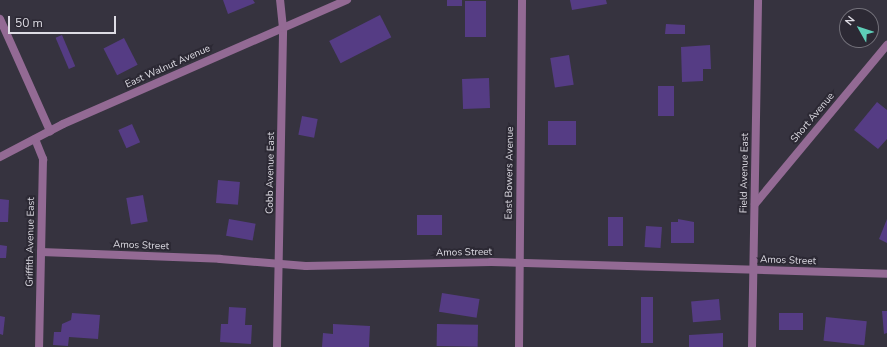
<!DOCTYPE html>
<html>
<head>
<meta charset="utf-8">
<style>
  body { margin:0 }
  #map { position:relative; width:887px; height:347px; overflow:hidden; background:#36333f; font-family:"Nunito Sans",sans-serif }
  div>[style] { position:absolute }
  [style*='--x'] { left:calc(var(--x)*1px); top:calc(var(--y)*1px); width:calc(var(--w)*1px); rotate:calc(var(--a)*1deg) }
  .building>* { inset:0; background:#553c84; transform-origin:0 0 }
  .minor>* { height:8px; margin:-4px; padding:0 4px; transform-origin:4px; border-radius:4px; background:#936a94 }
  span { translate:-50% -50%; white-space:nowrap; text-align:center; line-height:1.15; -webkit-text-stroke:4px #2c2934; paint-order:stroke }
  .street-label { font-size:10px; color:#dedce4 }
  .north { position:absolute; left:839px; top:8px; width:40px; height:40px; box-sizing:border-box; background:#2c2934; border:1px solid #73717a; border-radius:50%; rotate:309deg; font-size:11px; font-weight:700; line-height:16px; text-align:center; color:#dedce4 }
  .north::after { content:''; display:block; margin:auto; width:14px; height:18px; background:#5eceb8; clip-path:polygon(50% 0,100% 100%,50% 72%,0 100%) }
  .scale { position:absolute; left:8px; top:16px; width:108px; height:18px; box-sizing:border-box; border:2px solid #dedce4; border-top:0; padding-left:5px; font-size:12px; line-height:14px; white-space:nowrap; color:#dedce4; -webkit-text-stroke:3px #2c2934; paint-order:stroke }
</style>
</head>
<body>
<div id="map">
  <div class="building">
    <div style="clip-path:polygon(223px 0,253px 0,255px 3px,228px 14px)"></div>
    <div style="left:447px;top:0;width:15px;height:6px"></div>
    <div style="clip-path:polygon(570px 0,606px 0,607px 4px,572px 10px)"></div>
    <div style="left:465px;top:1px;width:21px;height:36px"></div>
    <div style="left:380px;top:15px;width:25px;height:57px;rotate:63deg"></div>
    <div style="clip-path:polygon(666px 24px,685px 25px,685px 34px,665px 34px)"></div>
    <div style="left:62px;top:35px;width:34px;height:7px;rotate:67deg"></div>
    <div style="left:124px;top:38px;width:30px;height:23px;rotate:63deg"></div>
    <div style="clip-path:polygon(710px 45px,711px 69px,703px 69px,703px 81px,682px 82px,681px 47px)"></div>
    <div style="left:569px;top:55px;width:30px;height:19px;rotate:81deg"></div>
    <div style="left:489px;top:78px;width:30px;height:27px;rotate:88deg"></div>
    <div style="left:658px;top:86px;width:16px;height:30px"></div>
    <div style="clip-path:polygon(877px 102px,887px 110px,887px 139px,878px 149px,854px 130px)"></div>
    <div style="left:302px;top:116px;width:16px;height:19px;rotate:11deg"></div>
    <div style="left:576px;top:121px;width:24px;height:28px;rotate:90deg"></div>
    <div style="left:132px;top:124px;width:20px;height:15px;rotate:66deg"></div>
    <div style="left:218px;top:180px;width:22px;height:23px;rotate:5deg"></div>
    <div style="left:143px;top:195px;width:27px;height:17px;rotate:80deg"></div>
    <div style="clip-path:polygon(0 199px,9px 200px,8px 222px,0 222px)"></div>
    <div style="left:417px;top:215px;width:25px;height:20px"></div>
    <div style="left:623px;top:217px;width:29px;height:15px;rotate:90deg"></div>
    <div style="left:229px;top:219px;width:27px;height:17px;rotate:10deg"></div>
    <div style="clip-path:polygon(678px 219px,694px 222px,694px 243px,671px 243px,671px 222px,678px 222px)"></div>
    <div style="clip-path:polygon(887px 219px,887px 243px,879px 239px)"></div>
    <div style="left:646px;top:226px;width:16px;height:21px;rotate:4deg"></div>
    <div style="clip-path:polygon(0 245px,7px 246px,6px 258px,0 258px)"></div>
    <div style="left:442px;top:293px;width:38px;height:19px;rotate:9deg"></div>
    <div style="left:641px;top:297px;width:12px;height:46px"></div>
    <div style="left:719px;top:299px;width:21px;height:28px;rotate:85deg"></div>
    <div style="clip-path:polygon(229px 307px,246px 308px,245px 325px,252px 325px,251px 344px,220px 342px,221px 324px,228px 324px)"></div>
    <div style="clip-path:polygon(882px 311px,887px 311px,887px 333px,884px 334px)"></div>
    <div style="clip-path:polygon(72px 313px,100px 315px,98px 339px,69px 337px,68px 346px,53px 345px,54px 332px,61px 332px,62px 324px,71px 320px)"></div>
    <div style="left:779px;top:313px;width:24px;height:17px"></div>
    <div style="clip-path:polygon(0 316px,5px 317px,3px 335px,0 334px)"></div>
    <div style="left:826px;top:317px;width:41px;height:24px;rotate:6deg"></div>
    <div style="clip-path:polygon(333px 324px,370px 326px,369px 347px,322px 347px,323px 333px,333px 334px)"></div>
    <div style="left:437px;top:324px;width:41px;height:22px;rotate:1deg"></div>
    <div style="clip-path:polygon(723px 333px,723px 347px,689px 347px,689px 335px)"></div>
  </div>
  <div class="minor">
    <div style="--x:0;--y:19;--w:123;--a:65.9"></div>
    <div style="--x:35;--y:139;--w:22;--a:68"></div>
    <div style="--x:43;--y:159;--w:188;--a:91.2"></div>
    <div style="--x:0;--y:157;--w:71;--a:-27.6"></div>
    <div style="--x:63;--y:124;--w:310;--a:-23.6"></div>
    <div style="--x:755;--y:204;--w:207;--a:-50.3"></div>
    <div style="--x:41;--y:252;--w:179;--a:2.2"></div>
    <div style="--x:220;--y:259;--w:86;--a:4.7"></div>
    <div style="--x:306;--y:266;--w:185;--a:-1.2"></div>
    <div style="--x:491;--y:262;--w:396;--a:1.7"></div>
    <div style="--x:277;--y:347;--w:319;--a:-88.9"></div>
    <div style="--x:283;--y:28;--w:28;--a:-96"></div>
    <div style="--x:519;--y:347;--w:347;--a:-89.5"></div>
    <div style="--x:752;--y:347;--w:347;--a:-89"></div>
  </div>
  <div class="street-label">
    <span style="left:168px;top:67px;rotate:-24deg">East Walnut Avenue</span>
    <span style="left:813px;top:118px;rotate:-50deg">Short Avenue</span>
    <span style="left:271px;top:173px;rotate:-89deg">Cobb Avenue East</span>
    <span style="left:510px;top:173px;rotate:-89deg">East Bowers Avenue</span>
    <span style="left:745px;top:173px;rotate:-89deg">Field Avenue East</span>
    <span style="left:31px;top:242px;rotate:-89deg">Griffith Avenue East</span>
    <span style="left:141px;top:246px;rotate:2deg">Amos Street</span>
    <span style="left:464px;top:253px;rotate:-1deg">Amos Street</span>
    <span style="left:788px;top:261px;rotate:2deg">Amos Street</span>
  </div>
  <div class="north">N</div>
  <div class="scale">50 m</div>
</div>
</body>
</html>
